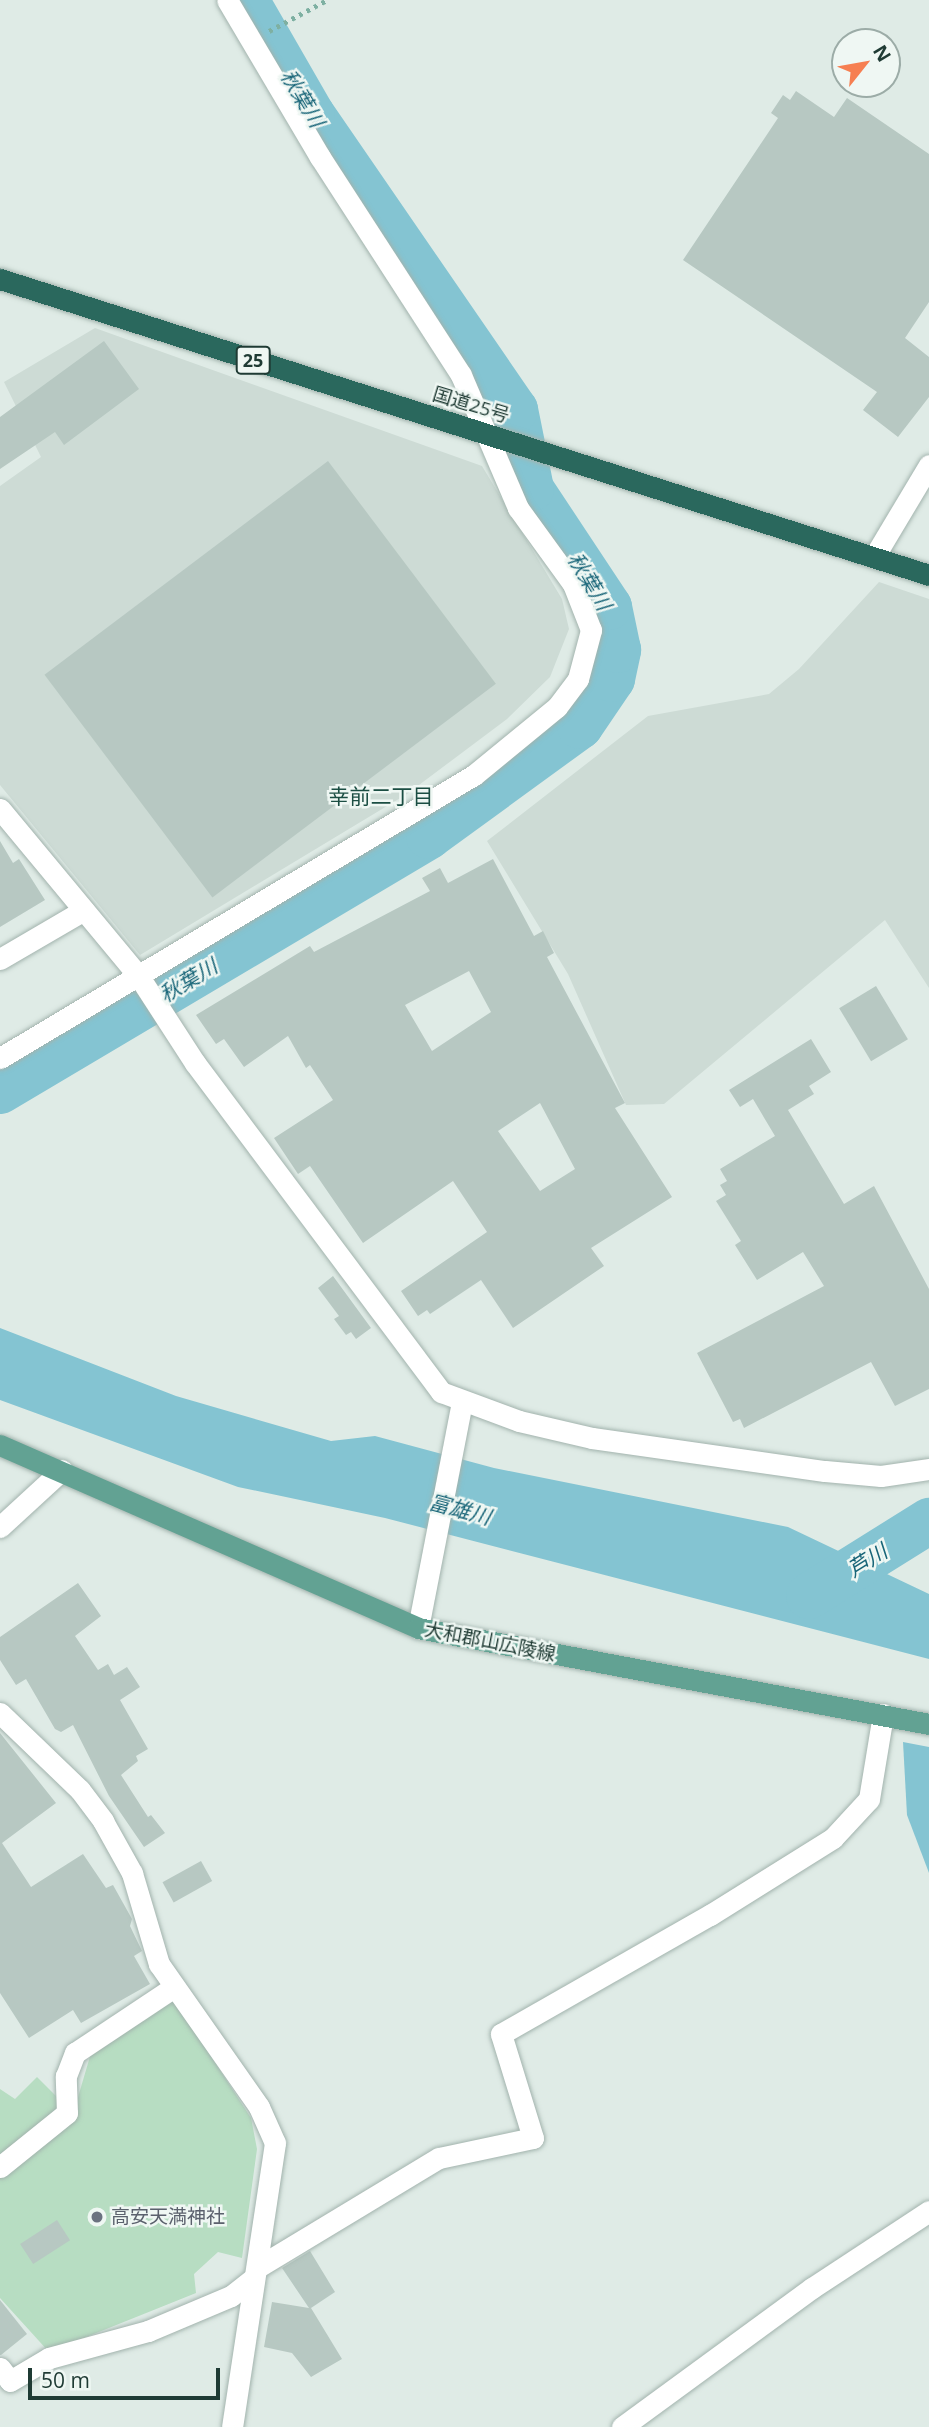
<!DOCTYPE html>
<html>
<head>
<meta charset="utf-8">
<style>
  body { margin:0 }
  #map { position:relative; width:929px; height:2427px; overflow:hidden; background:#dfebe6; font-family:"Open Sans","Noto Sans JP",sans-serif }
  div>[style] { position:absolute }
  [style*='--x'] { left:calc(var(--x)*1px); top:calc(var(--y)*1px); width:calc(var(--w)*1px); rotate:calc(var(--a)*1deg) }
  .built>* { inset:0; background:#cddbd5 }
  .green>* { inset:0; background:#b7ddc2 }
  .water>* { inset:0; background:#84c4d2 }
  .river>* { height:46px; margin:-23px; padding:0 23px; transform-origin:23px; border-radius:23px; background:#84c4d2 }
  .building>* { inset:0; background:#b7c8c2; transform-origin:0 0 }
  .path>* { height:4.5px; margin-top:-2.25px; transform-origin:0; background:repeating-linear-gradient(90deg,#7eb0a2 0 3.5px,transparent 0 8.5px) }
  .roads { filter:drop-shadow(0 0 2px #a2b3ad) drop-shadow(0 0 2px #a2b3ad) }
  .minor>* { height:21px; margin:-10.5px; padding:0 10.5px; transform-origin:10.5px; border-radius:10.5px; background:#fff }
  .major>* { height:21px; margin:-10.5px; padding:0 10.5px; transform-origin:10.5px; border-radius:10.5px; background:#62a293 }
  .highway>* { height:21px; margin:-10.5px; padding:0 10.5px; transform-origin:10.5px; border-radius:10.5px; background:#2a685d }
  .dots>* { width:19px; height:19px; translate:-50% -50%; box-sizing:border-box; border:4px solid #eff7f3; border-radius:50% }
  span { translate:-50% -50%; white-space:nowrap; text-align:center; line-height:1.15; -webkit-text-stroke:5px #eff7f3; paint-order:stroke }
  .shield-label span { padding:2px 5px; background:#eff7f3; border:2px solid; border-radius:5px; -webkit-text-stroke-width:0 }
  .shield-label { font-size:18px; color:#1f3b34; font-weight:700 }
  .street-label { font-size:19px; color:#1f3b34 }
  .worship-label { font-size:19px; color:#5b616d }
  .left { translate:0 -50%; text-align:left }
  .water-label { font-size:21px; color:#186578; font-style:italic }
  .neighbourhood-label { font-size:21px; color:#1b4e43 }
  .north { position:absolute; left:831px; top:28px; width:70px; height:70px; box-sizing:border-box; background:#eff7f3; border:2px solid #9caca7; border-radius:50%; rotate:59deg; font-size:19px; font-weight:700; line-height:28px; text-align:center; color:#1f3b34 }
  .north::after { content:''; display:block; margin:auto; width:24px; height:32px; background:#f67f51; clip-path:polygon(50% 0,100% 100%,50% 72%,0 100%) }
  .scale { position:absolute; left:28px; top:2368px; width:192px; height:32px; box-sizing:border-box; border:4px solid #1f3b34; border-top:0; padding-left:9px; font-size:21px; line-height:24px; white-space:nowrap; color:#1f3b34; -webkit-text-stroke:5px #eff7f3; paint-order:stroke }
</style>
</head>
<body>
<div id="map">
  <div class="built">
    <div style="clip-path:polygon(95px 328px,482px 466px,562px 599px,569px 629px,550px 677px,507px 719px,407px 794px,140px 955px,0 785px,0 486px,41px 457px,4px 382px)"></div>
    <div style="clip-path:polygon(879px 582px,929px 599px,929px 988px,885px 920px,664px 1104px,626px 1105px,568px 974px,487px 841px,648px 716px,769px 694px,799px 669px)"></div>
  </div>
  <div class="green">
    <div style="clip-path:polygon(174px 1999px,251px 2118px,257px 2149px,242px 2258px,218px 2252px,194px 2274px,196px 2293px,49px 2352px,0 2298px,0 2089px,15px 2099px,37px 2077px,60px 2100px,76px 2104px,91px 2053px)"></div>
  </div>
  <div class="water">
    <div style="clip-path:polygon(0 1328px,176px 1396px,331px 1441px,375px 1436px,494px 1468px,788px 1527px,929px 1594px,929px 1659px,385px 1518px,238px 1487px,0 1400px)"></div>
    <div style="clip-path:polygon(903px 1742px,929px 1747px,929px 1873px,907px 1815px)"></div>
  </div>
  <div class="river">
    <div style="--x:0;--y:1091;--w:499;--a:-30.7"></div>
    <div style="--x:429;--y:836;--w:187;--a:-36.1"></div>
    <div style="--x:580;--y:726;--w:57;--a:-55.8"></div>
    <div style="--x:612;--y:679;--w:30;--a:-78"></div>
    <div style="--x:618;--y:650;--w:44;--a:-101.8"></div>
    <div style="--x:609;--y:607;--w:141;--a:-123.5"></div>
    <div style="--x:531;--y:489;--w:81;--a:-101.4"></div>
    <div style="--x:515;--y:410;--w:358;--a:-124.5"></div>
    <div style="--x:312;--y:115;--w:133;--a:-119.9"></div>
    <div style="--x:809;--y:1596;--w:142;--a:-32"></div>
  </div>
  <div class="building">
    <div style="clip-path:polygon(796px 91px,834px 117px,847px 98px,929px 154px,929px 302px,905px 338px,929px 357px,929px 397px,898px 437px,863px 410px,877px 392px,683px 260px,778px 118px,771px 113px,783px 95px,790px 100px)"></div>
    <div style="clip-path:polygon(104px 341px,139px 389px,64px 445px,55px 432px,0 469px,0 417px)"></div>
    <div style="left:328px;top:461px;width:279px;height:355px;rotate:53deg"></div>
    <div style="clip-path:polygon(0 841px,13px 863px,19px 859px,45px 900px,0 927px)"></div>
    <div style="clip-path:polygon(evenodd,493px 859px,534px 936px,543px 931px,554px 953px,547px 957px,625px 1103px,615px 1108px,672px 1197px,591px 1248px,604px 1266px,513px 1328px,481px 1280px,430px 1314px,427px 1310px,418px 1316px,401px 1291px,487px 1232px,453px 1181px,363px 1243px,310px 1166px,298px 1174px,274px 1138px,333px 1100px,310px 1065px,306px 1068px,288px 1036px,244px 1067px,224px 1039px,216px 1044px,196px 1015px,310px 946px,314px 952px,430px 891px,422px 878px,440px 868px,448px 883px,493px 859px,469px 971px,491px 1012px,432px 1051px,405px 1005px,469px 971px,493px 859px,540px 1103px,575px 1169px,540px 1191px,498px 1131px,540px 1103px)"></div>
    <div style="left:876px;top:986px;width:62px;height:43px;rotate:59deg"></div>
    <div style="clip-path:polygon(811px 1039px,831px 1072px,809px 1086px,814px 1094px,788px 1110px,844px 1204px,874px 1186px,929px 1289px,929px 1389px,895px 1406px,871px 1362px,744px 1428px,740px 1419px,733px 1422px,697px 1353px,824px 1286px,803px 1252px,757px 1280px,735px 1245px,741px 1241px,716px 1201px,726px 1195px,720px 1185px,727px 1181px,720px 1169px,775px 1136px,753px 1099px,740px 1107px,729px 1090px)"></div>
    <div style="clip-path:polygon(333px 1276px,371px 1328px,356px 1339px,351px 1332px,346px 1335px,334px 1319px,339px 1316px,318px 1288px)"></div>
    <div style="clip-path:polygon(78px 1583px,101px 1616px,75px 1636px,98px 1670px,108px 1664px,114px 1675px,127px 1667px,140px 1687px,120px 1700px,148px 1749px,136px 1756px,138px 1761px,121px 1775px,148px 1817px,151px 1815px,165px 1833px,144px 1847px,109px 1796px,73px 1725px,61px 1732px,55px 1729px,26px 1679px,16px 1685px,0 1660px,0 1637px)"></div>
    <div style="clip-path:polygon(0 1733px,56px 1803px,2px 1843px,31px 1887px,83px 1854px,106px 1888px,113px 1885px,132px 1919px,130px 1926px,142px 1951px,134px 1956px,150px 1984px,81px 2023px,73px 2010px,29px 2038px,0 1993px)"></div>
    <div style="left:201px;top:1861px;width:23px;height:44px;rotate:61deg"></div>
    <div style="left:57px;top:2220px;width:24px;height:44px;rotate:57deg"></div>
    <div style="clip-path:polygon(310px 2251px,335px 2292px,311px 2308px,342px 2359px,311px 2377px,292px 2353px,264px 2347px,272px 2302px,309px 2308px,282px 2268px)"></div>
    <div style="clip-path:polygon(0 2300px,27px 2334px,1px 2355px,0 2355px)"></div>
  </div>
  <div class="path">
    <div style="--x:269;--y:31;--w:66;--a:-28.1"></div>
  </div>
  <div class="roads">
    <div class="minor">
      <div style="--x:874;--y:557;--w:107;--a:-59.1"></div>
      <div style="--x:0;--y:809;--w:216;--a:50.3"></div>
      <div style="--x:138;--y:975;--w:105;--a:57.1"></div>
      <div style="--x:195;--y:1063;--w:411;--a:53.2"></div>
      <div style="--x:441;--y:1392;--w:83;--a:20.4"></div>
      <div style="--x:519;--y:1421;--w:75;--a:13.1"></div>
      <div style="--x:592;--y:1438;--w:235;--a:8.1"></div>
      <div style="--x:825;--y:1471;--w:56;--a:5.1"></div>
      <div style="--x:881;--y:1476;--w:49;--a:-8.3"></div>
      <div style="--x:0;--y:959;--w:97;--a:-30.3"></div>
      <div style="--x:0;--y:1058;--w:552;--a:-30.84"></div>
      <div style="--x:474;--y:775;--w:107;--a:-39.3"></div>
      <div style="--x:557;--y:707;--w:35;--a:-53"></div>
      <div style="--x:578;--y:679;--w:51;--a:-75.1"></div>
      <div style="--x:591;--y:630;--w:49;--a:-111.4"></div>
      <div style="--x:573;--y:584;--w:94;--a:-125.9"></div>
      <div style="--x:518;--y:508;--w:145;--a:-113.2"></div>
      <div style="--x:461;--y:375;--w:260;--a:-122.9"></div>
      <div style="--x:320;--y:157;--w:182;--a:-120.6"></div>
      <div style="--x:0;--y:1527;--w:84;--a:-42.6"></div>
      <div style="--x:418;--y:1628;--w:230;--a:-79"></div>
      <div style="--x:0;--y:1713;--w:111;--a:43.9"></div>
      <div style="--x:80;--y:1790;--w:39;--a:53"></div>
      <div style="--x:103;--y:1821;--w:60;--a:60.9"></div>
      <div style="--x:132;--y:1873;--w:95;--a:73.5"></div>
      <div style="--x:159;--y:1964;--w:174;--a:55"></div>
      <div style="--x:259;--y:2107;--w:39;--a:66"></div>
      <div style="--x:275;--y:2143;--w:287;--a:98.6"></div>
      <div style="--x:0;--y:2167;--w:86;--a:-38.9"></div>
      <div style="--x:67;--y:2113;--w:37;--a:-92"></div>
      <div style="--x:66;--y:2076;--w:25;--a:-69"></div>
      <div style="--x:75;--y:2053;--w:119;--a:-33.7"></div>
      <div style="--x:258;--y:2267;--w:211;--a:-31.1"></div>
      <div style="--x:439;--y:2158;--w:96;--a:-12"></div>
      <div style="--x:533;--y:2138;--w:109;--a:-107.1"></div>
      <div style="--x:501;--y:2034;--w:241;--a:-29.7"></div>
      <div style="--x:710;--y:1915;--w:145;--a:-32"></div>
      <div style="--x:833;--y:1838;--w:53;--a:-47.3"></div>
      <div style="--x:869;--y:1799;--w:86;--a:-80.6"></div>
      <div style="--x:0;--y:2368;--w:16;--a:52"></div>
      <div style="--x:10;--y:2381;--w:45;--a:-30.5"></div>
      <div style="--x:49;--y:2358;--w:103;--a:-15.3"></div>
      <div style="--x:148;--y:2331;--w:90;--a:-22.9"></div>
      <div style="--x:231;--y:2296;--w:29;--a:-38"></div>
      <div style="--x:622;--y:2427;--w:235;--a:-36.2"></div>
      <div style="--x:812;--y:2288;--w:140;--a:-33.3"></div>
    </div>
    <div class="major">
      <div style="--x:0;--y:1445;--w:456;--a:23.6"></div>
      <div style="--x:418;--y:1628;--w:520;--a:10.64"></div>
    </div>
    <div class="highway">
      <div style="--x:0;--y:279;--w:975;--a:17.67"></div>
    </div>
  </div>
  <div class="dots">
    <div style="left:97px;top:2217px;background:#6b7280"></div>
  </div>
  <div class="shield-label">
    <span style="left:253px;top:360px">25</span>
  </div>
  <div class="street-label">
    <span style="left:471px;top:405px;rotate:17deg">国道25号</span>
    <span style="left:490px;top:1642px;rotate:11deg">大和郡山広陵線</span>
  </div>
  <div class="worship-label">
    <span class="left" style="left:111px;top:2217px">高安天満神社</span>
  </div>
  <div class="water-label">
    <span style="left:303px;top:98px;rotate:59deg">秋葉川</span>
    <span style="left:590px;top:581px;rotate:59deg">秋葉川</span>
    <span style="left:188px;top:980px;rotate:-31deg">秋葉川</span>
    <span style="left:460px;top:1509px;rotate:15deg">富雄川</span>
    <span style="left:867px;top:1560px;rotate:-32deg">芦川</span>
  </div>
  <div class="neighbourhood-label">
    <span style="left:381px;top:796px">幸前二丁目</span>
  </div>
  <div class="north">N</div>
  <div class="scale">50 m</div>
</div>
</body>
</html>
